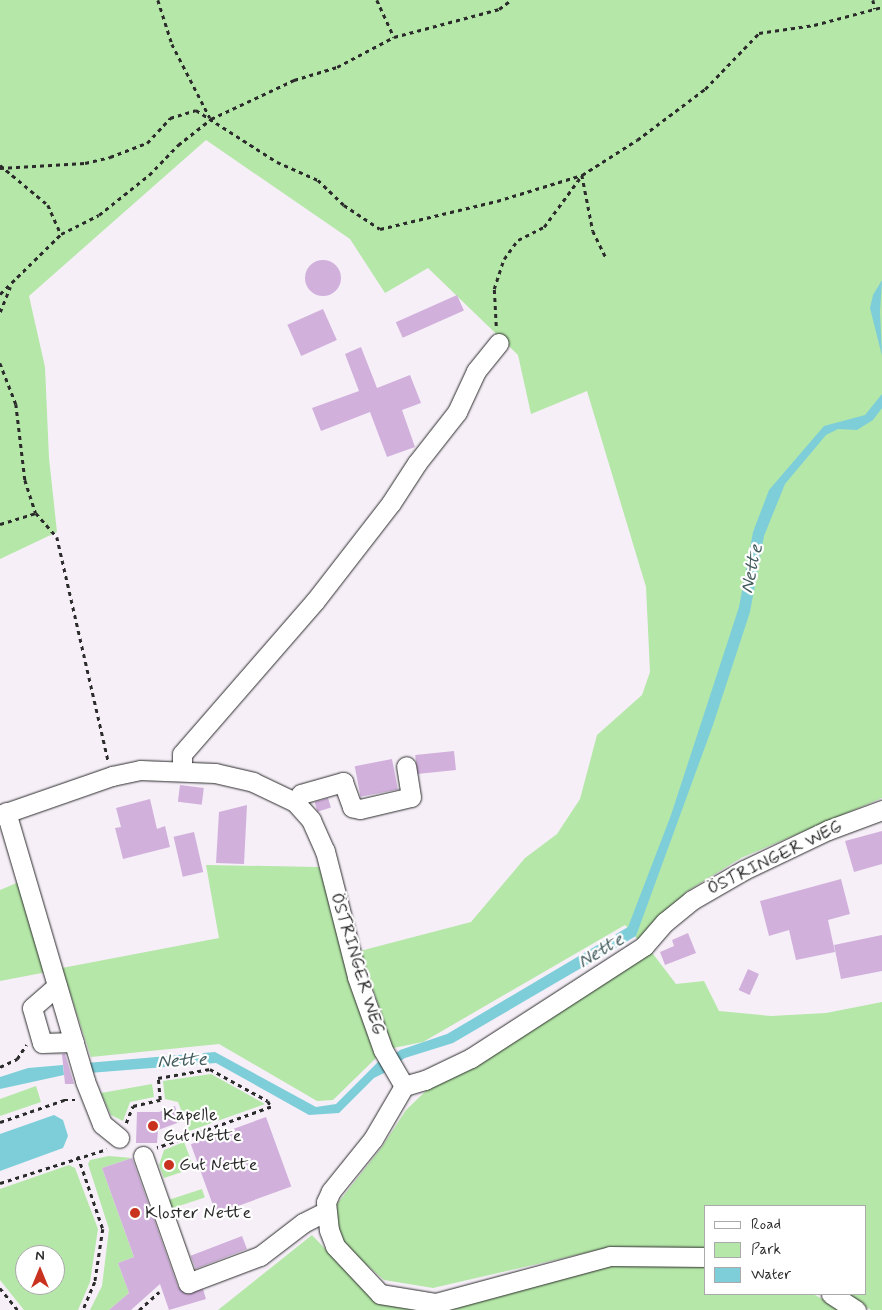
<!DOCTYPE html>
<html>
<head>
<meta charset="utf-8">
<style>
  body { margin:0 }
  #map { position:relative; width:882px; height:1310px; overflow:hidden; background:#f6eff8; font-family:Mynerve,sans-serif }
  div>[style] { position:absolute }
  [style*='--x'] { left:calc(var(--x)*1px); top:calc(var(--y)*1px); width:calc(var(--w)*1px); rotate:calc(var(--a)*1deg) }
  .green>* { inset:0; background:#b5e7a8; transform-origin:0 0 }
  .water>* { inset:0; background:#7eced9 }
  .building>* { inset:0; background:#d1b0dc; transform-origin:0 0 }
  .round { border-radius:50% }
  .path>* { height:2.5px; margin-top:-1.25px; transform-origin:0; background:repeating-linear-gradient(90deg,#2b2b2b 0 4px,transparent 0 8px) }
  .roads { filter:drop-shadow(0 0 1px #2b2b2b) drop-shadow(0 0 1px #2b2b2b) }
  .minor>* { height:19px; margin:-9.5px; padding:0 9.5px; transform-origin:9.5px; border-radius:9.5px; background:#fff }
  .dots>* { width:14px; height:14px; translate:-50% -50%; box-sizing:border-box; border:2px solid #fff; border-radius:50% }
  span { translate:-50% -50%; white-space:nowrap; text-align:center; line-height:1.15; -webkit-text-stroke:4.5px #fff; paint-order:stroke }
  .street-label { font-size:18px; color:#2b2b2b }
  .poi-label { font-size:18px; color:#2b2b2b }
  .left { translate:0 -50%; text-align:left }
  .water-label { font-size:19px; color:#445c5f; font-style:italic }
  .legend { position:absolute; left:704px; top:1205px; width:162px; height:90px; box-sizing:border-box; background:#fff; border:1px solid #aaa; margin:0; padding:6px 9px; list-style:none; font-size:15px; color:#2b2b2b }
  .legend li { display:flex; align-items:center; gap:10px; height:25px }
  .legend b { width:25px; border:1px solid #aaa }
  .north { position:absolute; left:15px; top:1245px; width:50px; height:50px; box-sizing:border-box; background:#fff; border:1px solid #aaa; border-radius:50%; rotate:0deg; font-size:14px; font-weight:700; line-height:20px; text-align:center; color:#2b2b2b }
  .north::after { content:''; display:block; margin:auto; width:18px; height:22px; background:#c8321e; clip-path:polygon(50% 0,100% 100%,50% 72%,0 100%) }
</style>
</head>
<body>
<div id="map">
  <div class="green">
    <div style="clip-path:polygon(0 0,882px 0,882px 798px,741px 858px,686px 892px,642px 944px,625px 925px,423px 1042px,393px 1048px,360px 951px,471px 922px,525px 858px,557px 834px,580px 799px,597px 735px,642px 695px,650px 672px,646px 587px,587px 391px,531px 414px,518px 355px,428px 268px,385px 293px,350px 239px,206px 140px,29px 296px,45px 367px,49px 458px,57px 532px,0 559px)"></div>
    <div style="clip-path:polygon(206px 865px,319px 867px,376px 1058px,333px 1100px,317px 1101px,219px 1044px,91px 1057px,62px 968px,219px 938px)"></div>
    <div style="clip-path:polygon(19px 882px,47px 972px,0 981px,0 890px)"></div>
    <div style="clip-path:polygon(650px 950px,676px 984px,704px 981px,719px 1011px,771px 1016px,826px 1013px,882px 1002px,882px 1310px,871px 1310px,845px 1294px,866px 1294px,866px 1206px,706px 1206px,706px 1250px,611px 1247px,433px 1288px,384px 1280px,345px 1246px,338px 1229px,337px 1204px,382px 1147px,406px 1110px,429px 1088px)"></div>
    <div style="clip-path:polygon(211px 1074px,265px 1104px,189px 1131px,178px 1102px,165px 1099px,163px 1081px)"></div>
    <div style="clip-path:polygon(152px 1084px,154px 1097px,130px 1102px,123px 1121px,111px 1115px,101px 1093px)"></div>
    <div style="clip-path:polygon(36px 1086px,41px 1102px,0 1116px,0 1099px)"></div>
    <div style="clip-path:polygon(184px 1142px,194px 1168px,164px 1178px,159px 1165px,164px 1150px)"></div>
    <div style="clip-path:polygon(109px 1156px,132px 1158px,102px 1168px,134px 1257px,118px 1263px,129px 1293px,109px 1310px,90px 1310px,102px 1286px,109px 1229px,88px 1164px,90px 1160px)"></div>
    <div style="clip-path:polygon(evenodd,69px 1165px,75px 1168px,98px 1229px,90px 1282px,78px 1310px,24px 1310px,0 1280px,0 1189px,69px 1165px,25px 1255px,55px 1255px,55px 1285px,25px 1285px,25px 1255px)"></div>
    <div style="left:202px;top:1189px;width:9px;height:37px;rotate:72deg"></div>
    <div style="clip-path:polygon(312px 1235px,377px 1303px,424px 1310px,218px 1310px)"></div>
    <div style="clip-path:polygon(611px 1264px,706px 1265px,706px 1294px,813px 1294px,843px 1310px,444px 1310px)"></div>
  </div>
  <div class="water">
    <div style="clip-path:polygon(882px 280px,880px 312px,882px 356px,870px 308px,873px 295px)"></div>
    <div style="clip-path:polygon(882px 394px,882px 408px,873px 420px,857px 430px,838px 429px,826px 435px,785px 484px,764px 536px,750px 612px,713px 725px,636px 936px,453px 1043px,405px 1058px,396px 1064px,392px 1056px,400px 1050px,447px 1034px,628px 927px,671px 815px,739px 607px,753px 532px,769px 490px,824px 426px,865px 415px)"></div>
    <div style="clip-path:polygon(215px 1052px,316px 1107px,336px 1104px,379px 1061px,386px 1072px,374px 1078px,339px 1113px,309px 1115px,216px 1063px,89px 1073px,86px 1063px)"></div>
    <div style="clip-path:polygon(63px 1065px,64px 1075px,0 1089px,0 1077px,28px 1068px)"></div>
    <div style="clip-path:polygon(54px 1115px,63px 1120px,68px 1136px,63px 1148px,0 1171px,0 1134px)"></div>
  </div>
  <div class="building">
    <div class="round" style="left:305px;top:260px;width:36px;height:36px"></div>
    <div style="left:457px;top:295px;width:17px;height:67px;rotate:66deg"></div>
    <div style="left:323px;top:309px;width:34px;height:39px;rotate:66deg"></div>
    <div style="clip-path:polygon(361px 347px,377px 388px,410px 375px,421px 403px,402px 410px,415px 447px,387px 457px,370px 412px,321px 431px,312px 408px,359px 391px,345px 354px)"></div>
    <div style="left:454px;top:751px;width:19px;height:39px;rotate:84deg"></div>
    <div style="left:392px;top:759px;width:31px;height:38px;rotate:79deg"></div>
    <div style="left:180px;top:785px;width:24px;height:17px;rotate:7deg"></div>
    <div style="left:328px;top:798px;width:10px;height:14px;rotate:73deg"></div>
    <div style="clip-path:polygon(150px 799px,157px 829px,165px 826px,170px 847px,123px 859px,115px 828px,121px 827px,116px 808px)"></div>
    <div style="clip-path:polygon(247px 805px,244px 864px,216px 863px,219px 812px)"></div>
    <div style="clip-path:polygon(882px 831px,882px 864px,854px 872px,845px 841px)"></div>
    <div style="left:194px;top:832px;width:41px;height:21px;rotate:77deg"></div>
    <div style="clip-path:polygon(841px 879px,850px 914px,828px 920px,835px 952px,796px 960px,789px 930px,769px 936px,760px 901px)"></div>
    <div style="clip-path:polygon(688px 933px,696px 953px,665px 965px,660px 952px,674px 946px,672px 940px)"></div>
    <div style="clip-path:polygon(882px 935px,882px 971px,841px 979px,834px 945px)"></div>
    <div style="left:748px;top:969px;width:12px;height:23px;rotate:24deg"></div>
    <div style="clip-path:polygon(62px 1054px,65px 1054px,74px 1084px,65px 1084px)"></div>
    <div style="clip-path:polygon(175px 1106px,180px 1122px,158px 1130px,157px 1143px,136px 1143px,137px 1112px,159px 1112px)"></div>
    <div style="left:266px;top:1117px;width:74px;height:80px;rotate:70deg"></div>
    <div style="clip-path:polygon(132px 1158px,178px 1287px,187px 1294px,203px 1289px,206px 1299px,169px 1310px,160px 1284px,131px 1310px,109px 1310px,129px 1293px,118px 1263px,134px 1257px,102px 1168px)"></div>
    <div style="left:242px;top:1236px;width:14px;height:55px;rotate:69deg"></div>
  </div>
  <div class="path">
    <div style="--x:158;--y:0;--w:46;--a:72.3"></div>
    <div style="--x:172;--y:44;--w:83;--a:62.8"></div>
    <div style="--x:377;--y:0;--w:41;--a:65.3"></div>
    <div style="--x:873;--y:0;--w:9;--a:77"></div>
    <div style="--x:0;--y:165;--w:62;--a:39.8"></div>
    <div style="--x:48;--y:205;--w:32;--a:66"></div>
    <div style="--x:0;--y:168;--w:85;--a:-3.4"></div>
    <div style="--x:85;--y:163;--w:26;--a:-13"></div>
    <div style="--x:110;--y:157;--w:40;--a:-21"></div>
    <div style="--x:147;--y:143;--w:34;--a:-47"></div>
    <div style="--x:170;--y:118;--w:27;--a:-17"></div>
    <div style="--x:196;--y:110;--w:96;--a:32.7"></div>
    <div style="--x:277;--y:162;--w:45;--a:23.7"></div>
    <div style="--x:318;--y:180;--w:36;--a:44"></div>
    <div style="--x:344;--y:205;--w:43;--a:33.7"></div>
    <div style="--x:380;--y:229;--w:120;--a:-13.5"></div>
    <div style="--x:497;--y:201;--w:89;--a:-17"></div>
    <div style="--x:582;--y:175;--w:57;--a:78.9"></div>
    <div style="--x:593;--y:231;--w:30;--a:64"></div>
    <div style="--x:0;--y:294;--w:86;--a:-44.5"></div>
    <div style="--x:61;--y:234;--w:42;--a:-26.6"></div>
    <div style="--x:99;--y:215;--w:64;--a:-38.7"></div>
    <div style="--x:149;--y:175;--w:42;--a:-46"></div>
    <div style="--x:178;--y:145;--w:42;--a:-38.2"></div>
    <div style="--x:211;--y:119;--w:92;--a:-25.2"></div>
    <div style="--x:294;--y:80;--w:45;--a:-16.8"></div>
    <div style="--x:337;--y:67;--w:64;--a:-27.8"></div>
    <div style="--x:394;--y:37;--w:109;--a:-14.9"></div>
    <div style="--x:499;--y:9;--w:15;--a:-37"></div>
    <div style="--x:0;--y:312;--w:27;--a:-68"></div>
    <div style="--x:496;--y:326;--w:37;--a:-93"></div>
    <div style="--x:494;--y:289;--w:32;--a:-72"></div>
    <div style="--x:504;--y:259;--w:24;--a:-54"></div>
    <div style="--x:518;--y:240;--w:29;--a:-27"></div>
    <div style="--x:544;--y:227;--w:64;--a:-53.8"></div>
    <div style="--x:582;--y:175;--w:65;--a:-32.5"></div>
    <div style="--x:637;--y:140;--w:85;--a:-36.9"></div>
    <div style="--x:705;--y:89;--w:78;--a:-46"></div>
    <div style="--x:759;--y:33;--w:56;--a:-8.3"></div>
    <div style="--x:814;--y:25;--w:70;--a:-14.8"></div>
    <div style="--x:0;--y:363;--w:44;--a:68.7"></div>
    <div style="--x:16;--y:404;--w:77;--a:83.2"></div>
    <div style="--x:25;--y:480;--w:35;--a:72"></div>
    <div style="--x:36;--y:513;--w:32;--a:49"></div>
    <div style="--x:57;--y:537;--w:229;--a:77.1"></div>
    <div style="--x:0;--y:524;--w:38;--a:-17"></div>
    <div style="--x:0;--y:1067;--w:19;--a:-25"></div>
    <div style="--x:17;--y:1059;--w:17;--a:-57"></div>
    <div style="--x:0;--y:1122;--w:68;--a:-19"></div>
    <div style="--x:64;--y:1100;--w:11;--a:0"></div>
    <div style="--x:126;--y:1123;--w:18;--a:-68"></div>
    <div style="--x:133;--y:1106;--w:28;--a:-13"></div>
    <div style="--x:160;--y:1100;--w:22;--a:-95"></div>
    <div style="--x:158;--y:1078;--w:53;--a:-9.8"></div>
    <div style="--x:210;--y:1069;--w:66;--a:28.9"></div>
    <div style="--x:268;--y:1101;--w:7;--a:63"></div>
    <div style="--x:271;--y:1107;--w:121;--a:160.2"></div>
    <div style="--x:78;--y:1156;--w:77;--a:71.1"></div>
    <div style="--x:103;--y:1229;--w:54;--a:98.6"></div>
    <div style="--x:95;--y:1282;--w:30;--a:113"></div>
    <div style="--x:0;--y:1183;--w:112;--a:-17.6"></div>
    <div style="--x:0;--y:1288;--w:28;--a:51"></div>
    <div style="--x:139;--y:1310;--w:27;--a:-42"></div>
  </div>
  <div class="roads">
    <div class="minor">
      <div style="--x:182;--y:770;--w:16;--a:-90"></div>
      <div style="--x:182;--y:754;--w:203;--a:-49"></div>
      <div style="--x:315;--y:601;--w:124;--a:-52.2"></div>
      <div style="--x:391;--y:503;--w:48;--a:-57"></div>
      <div style="--x:417;--y:463;--w:65;--a:-51.9"></div>
      <div style="--x:457;--y:412;--w:45;--a:-65.1"></div>
      <div style="--x:476;--y:371;--w:36;--a:-51"></div>
      <div style="--x:295;--y:802;--w:10;--a:-53"></div>
      <div style="--x:301;--y:794;--w:44;--a:-15.9"></div>
      <div style="--x:343;--y:782;--w:27;--a:70"></div>
      <div style="--x:352;--y:807;--w:8;--a:14"></div>
      <div style="--x:360;--y:809;--w:52;--a:-13.2"></div>
      <div style="--x:411;--y:797;--w:31;--a:-99"></div>
      <div style="--x:6;--y:812;--w:280;--a:73.6"></div>
      <div style="--x:85;--y:1081;--w:46;--a:68.4"></div>
      <div style="--x:102;--y:1124;--w:22;--a:39"></div>
      <div style="--x:0;--y:815;--w:119;--a:-19.2"></div>
      <div style="--x:112;--y:776;--w:29;--a:-12"></div>
      <div style="--x:140;--y:770;--w:75;--a:2.3"></div>
      <div style="--x:215;--y:773;--w:39;--a:13"></div>
      <div style="--x:253;--y:782;--w:47;--a:25.5"></div>
      <div style="--x:295;--y:802;--w:24;--a:48"></div>
      <div style="--x:311;--y:820;--w:34;--a:66"></div>
      <div style="--x:325;--y:851;--w:130;--a:75.7"></div>
      <div style="--x:357;--y:977;--w:77;--a:70.4"></div>
      <div style="--x:383;--y:1050;--w:42;--a:59.7"></div>
      <div style="--x:57;--y:986;--w:33;--a:139"></div>
      <div style="--x:32;--y:1008;--w:36;--a:74"></div>
      <div style="--x:42;--y:1043;--w:32;--a:-2"></div>
      <div style="--x:404;--y:1086;--w:61;--a:120.3"></div>
      <div style="--x:373;--y:1139;--w:67;--a:128.9"></div>
      <div style="--x:331;--y:1191;--w:12;--a:114"></div>
      <div style="--x:326;--y:1202;--w:28;--a:84"></div>
      <div style="--x:329;--y:1230;--w:17;--a:69"></div>
      <div style="--x:335;--y:1246;--w:66;--a:46.8"></div>
      <div style="--x:380;--y:1294;--w:57;--a:9.1"></div>
      <div style="--x:436;--y:1303;--w:180;--a:-15.1"></div>
      <div style="--x:610;--y:1256;--w:96;--a:0.6"></div>
      <div style="--x:404;--y:1086;--w:22;--a:-16"></div>
      <div style="--x:425;--y:1080;--w:51;--a:-25.6"></div>
      <div style="--x:471;--y:1058;--w:206;--a:-32.9"></div>
      <div style="--x:644;--y:946;--w:32;--a:-49"></div>
      <div style="--x:665;--y:922;--w:35;--a:-39"></div>
      <div style="--x:692;--y:900;--w:60;--a:-30"></div>
      <div style="--x:744;--y:870;--w:93;--a:-25.5"></div>
      <div style="--x:828;--y:830;--w:58;--a:-20.3"></div>
      <div style="--x:143;--y:1156;--w:135;--a:70.5"></div>
      <div style="--x:188;--y:1283;--w:77;--a:-20.6"></div>
      <div style="--x:260;--y:1256;--w:54;--a:-37.5"></div>
      <div style="--x:303;--y:1223;--w:25;--a:-27"></div>
      <div style="--x:831;--y:1294;--w:30;--a:33"></div>
    </div>
  </div>
  <div class="dots">
    <div style="left:153px;top:1126px;background:#c8321e"></div>
    <div style="left:169px;top:1165px;background:#c8321e"></div>
    <div style="left:135px;top:1213px;background:#c8321e"></div>
  </div>
  <div class="street-label">
    <span style="left:775px;top:858px;rotate:-26deg">ÖSTRINGER WEG</span>
    <span style="left:357px;top:964px;rotate:73deg">ÖSTRINGER WEG</span>
  </div>
  <div class="poi-label">
    <span class="left" style="left:163px;top:1126px">Kapelle<br>Gut Nette</span>
    <span class="left" style="left:179px;top:1165px">Gut Nette</span>
    <span class="left" style="left:145px;top:1213px">Kloster Nette</span>
  </div>
  <div class="water-label">
    <span style="left:752px;top:569px;rotate:-78deg">Nette</span>
    <span style="left:601px;top:951px;rotate:-31deg">Nette</span>
    <span style="left:182px;top:1061px;rotate:-3deg">Nette</span>
  </div>
  <ul class="legend">
  <li><b style="height:6px;background:#fff"></b>Road</li>
  <li><b style="height:14px;background:#b5e7a8"></b>Park</li>
  <li><b style="height:14px;background:#7eced9"></b>Water</li>
  </ul>
  <div class="north">N</div>
</div>
</body>
</html>
